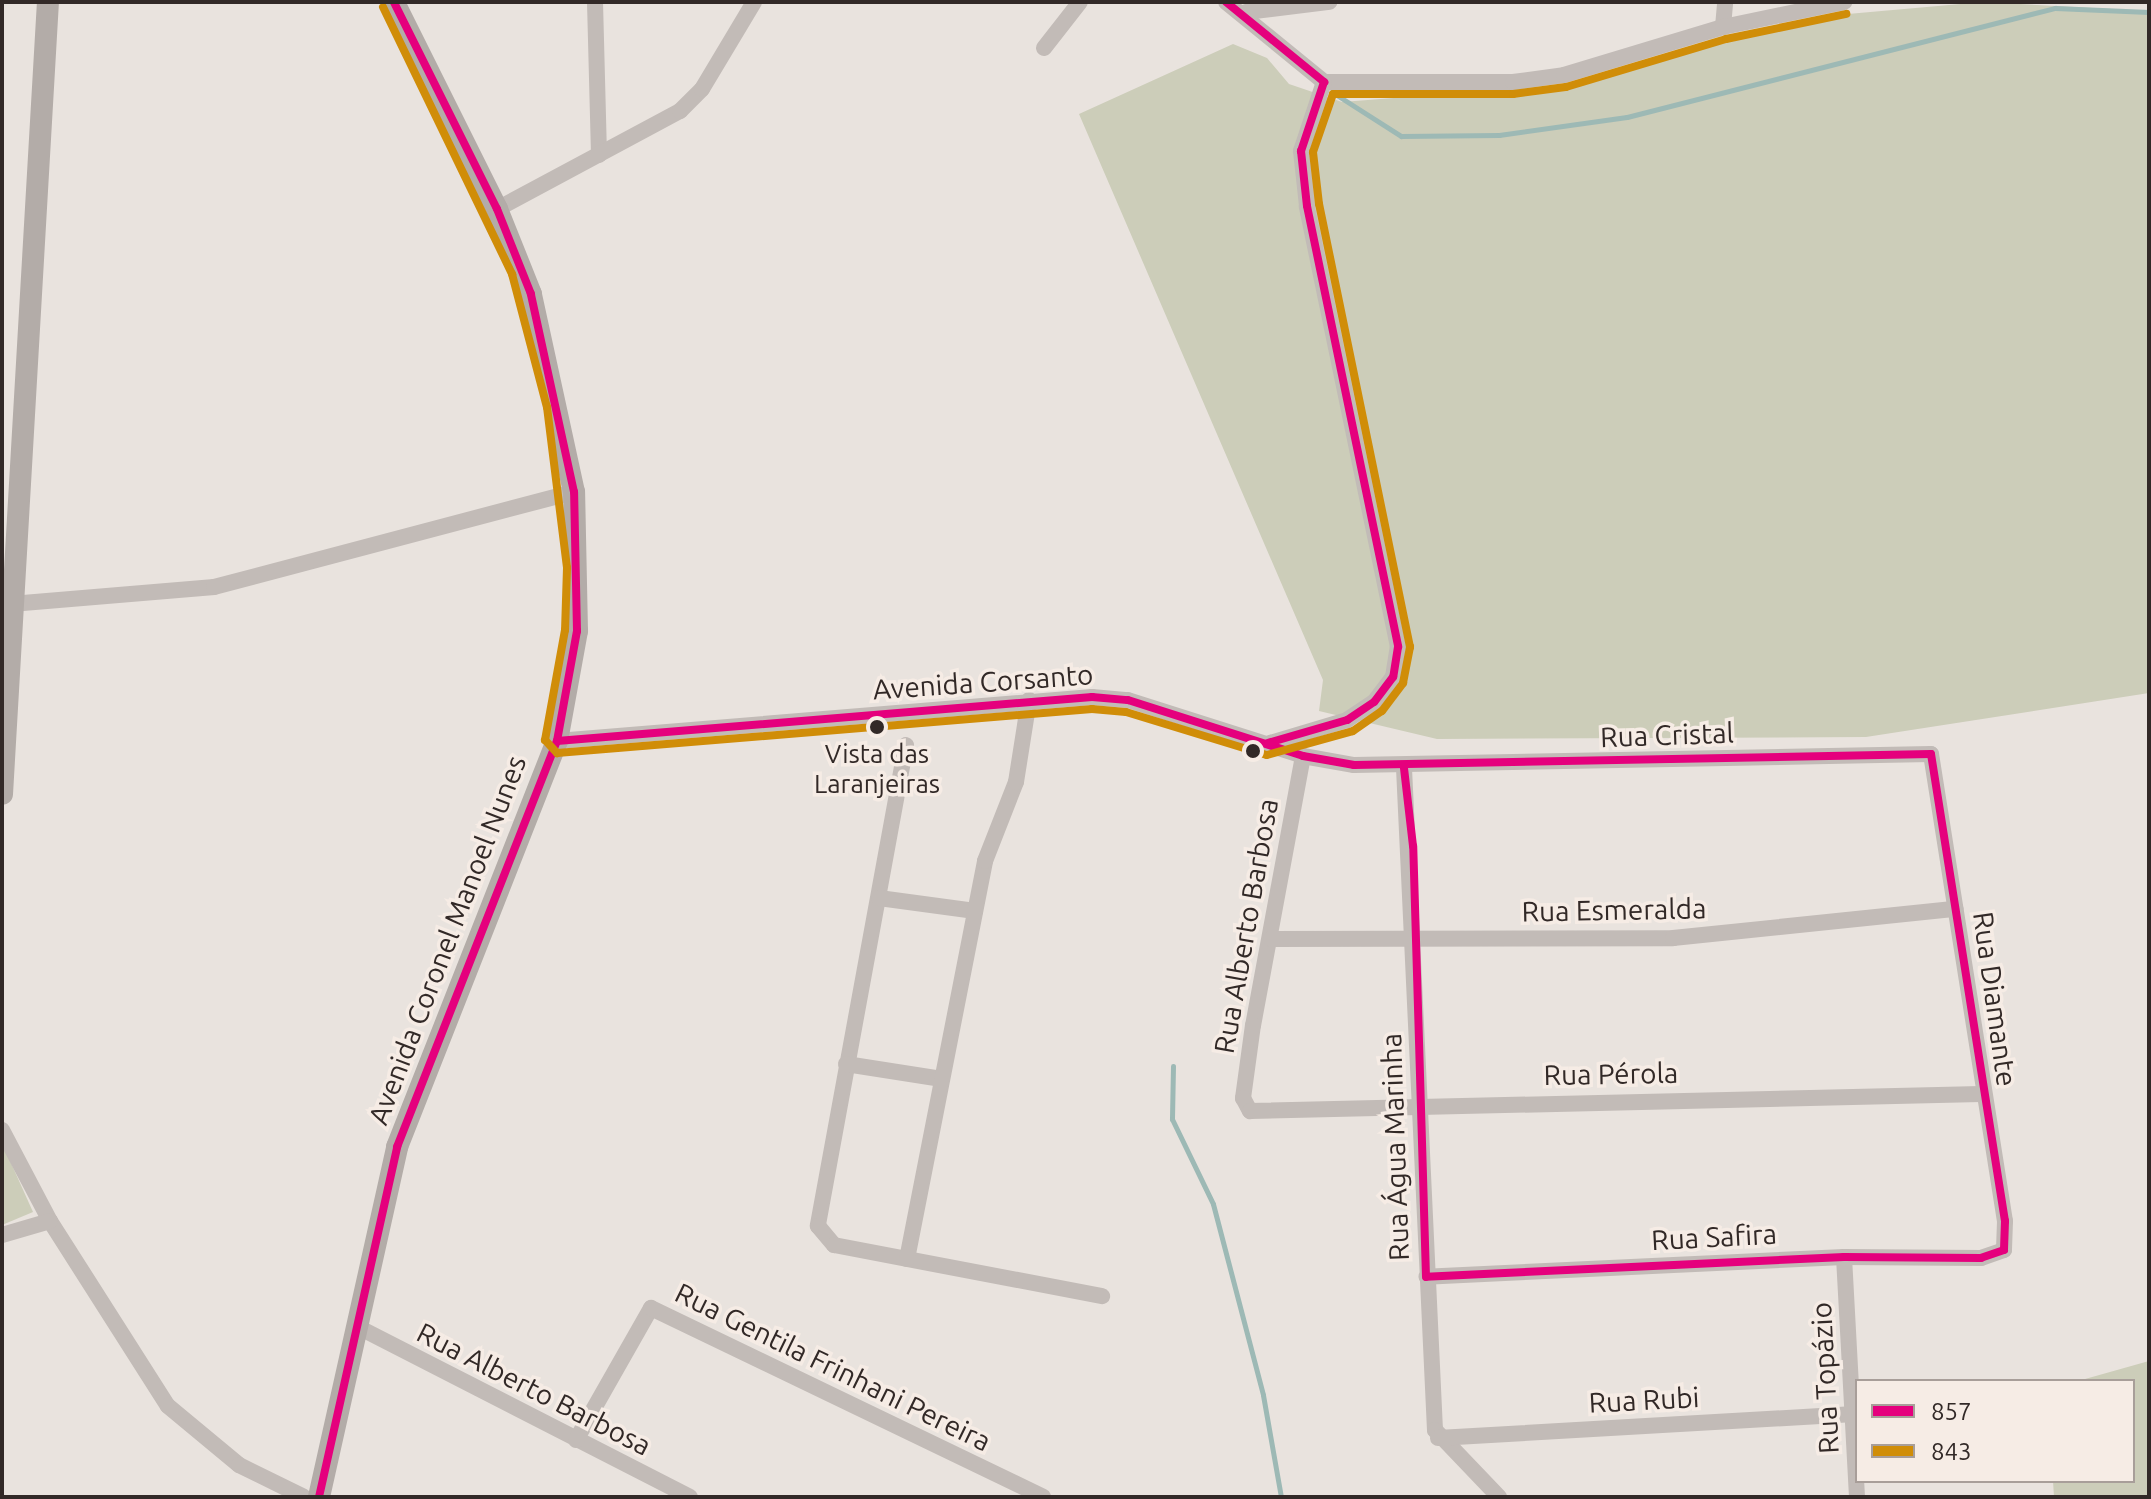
<!DOCTYPE html>
<html>
<head>
<meta charset="utf-8">
<style>
  body { margin:0 }
  #map { position:relative; width:2151px; height:1499px; overflow:hidden; background:#e9e3de; font-family:Ubuntu,sans-serif }
  div>[style] { position:absolute }
  [style*='--x'] { left:calc(var(--x)*1px); top:calc(var(--y)*1px); width:calc(var(--w)*1px); rotate:calc(var(--a)*1deg) }
  .green>* { inset:0; background:#cccdb9 }
  .stream>* { height:5px; margin:-2.5px; padding:0 2.5px; transform-origin:2.5px; border-radius:2.5px; background:#9db9b5 }
  .street>* { height:16px; margin:-8px; padding:0 8px; transform-origin:8px; border-radius:8px; background:#c2bbb7 }
  .secondary>* { height:22px; margin:-11px; padding:0 11px; transform-origin:11px; border-radius:11px; background:#b3aca8 }
  .bus-1>* { height:8px; margin:-4px; padding:0 4px; transform-origin:4px; border-radius:4px; background:#e5007d }
  .bus-2>* { height:8px; margin:-4px; padding:0 4px; transform-origin:4px; border-radius:4px; background:#d08d08 }
  .dots>* { width:22px; height:22px; translate:-50% -50%; box-sizing:border-box; border:4px solid #f6ece5; border-radius:50% }
  span { translate:-50% -50%; white-space:nowrap; text-align:center; line-height:1.15; -webkit-text-stroke:7px #f6ece5; paint-order:stroke }
  .bus-label { font-size:26px; color:#322927 }
  .street-label { font-size:28px; color:#322927 }
  .frame { position:absolute; inset:0; border:4px solid #322927; pointer-events:none }
  .legend { position:absolute; left:1855px; top:1379px; width:280px; height:104px; box-sizing:border-box; background:#f6ece5; border:2px solid #a89e99; margin:0; padding:10px 14px; list-style:none; font-size:24px; color:#322927 }
  .legend li { display:flex; align-items:center; gap:16px; height:40px }
  .legend b { width:40px; border:2px solid #a89e99 }
</style>
</head>
<body>
<div id="map">
  <div class="green">
    <div style="clip-path:polygon(1983px 2px,2149px 11px,2149px 693px,1866px 737px,1437px 739px,1319px 711px,1323px 680px,1079px 114px,1233px 44px,1267px 58px,1289px 84px,1342px 102px,1563px 85px,1814px 17px)"></div>
    <div style="clip-path:polygon(2px 1143px,33px 1212px,2px 1225px)"></div>
    <div style="clip-path:polygon(2149px 1361px,2149px 1497px,2054px 1497px,2053px 1481px,2133px 1481px,2133px 1381px,2078px 1381px)"></div>
  </div>
  <div class="stream">
    <div style="--x:1332;--y:92;--w:82;--a:32.5"></div>
    <div style="--x:1401;--y:136;--w:98;--a:-0.6"></div>
    <div style="--x:1499;--y:135;--w:129;--a:-8"></div>
    <div style="--x:1627;--y:117;--w:442;--a:-14.3"></div>
    <div style="--x:2055;--y:8;--w:94;--a:2.4"></div>
    <div style="--x:1173;--y:1066;--w:53;--a:91.1"></div>
    <div style="--x:1172;--y:1119;--w:94;--a:64.2"></div>
    <div style="--x:1213;--y:1204;--w:197;--a:75.3"></div>
    <div style="--x:1263;--y:1395;--w:104;--a:80"></div>
  </div>
  <div class="street">
    <div style="--x:595;--y:2;--w:153;--a:88.5"></div>
    <div style="--x:1226;--y:2;--w:127;--a:39.2"></div>
    <div style="--x:1246;--y:12;--w:84;--a:-6.9"></div>
    <div style="--x:1723;--y:27;--w:25;--a:-85"></div>
    <div style="--x:1044;--y:48;--w:58;--a:-52"></div>
    <div style="--x:1324;--y:82;--w:189;--a:0"></div>
    <div style="--x:1513;--y:82;--w:51;--a:-7.8"></div>
    <div style="--x:1564;--y:75;--w:166;--a:-16.8"></div>
    <div style="--x:1723;--y:27;--w:124;--a:-11.7"></div>
    <div style="--x:497;--y:209;--w:208;--a:-28.2"></div>
    <div style="--x:680;--y:111;--w:31;--a:-45"></div>
    <div style="--x:702;--y:89;--w:101;--a:-59.1"></div>
    <div style="--x:11;--y:604;--w:204;--a:-4.8"></div>
    <div style="--x:214;--y:587;--w:372;--a:-14.8"></div>
    <div style="--x:557;--y:741;--w:537;--a:-4.7"></div>
    <div style="--x:1092;--y:697;--w:36;--a:5"></div>
    <div style="--x:1128;--y:700;--w:184;--a:17.7"></div>
    <div style="--x:1303;--y:756;--w:52;--a:10"></div>
    <div style="--x:1354;--y:765;--w:577;--a:-1.09"></div>
    <div style="--x:1931;--y:754;--w:473;--a:81"></div>
    <div style="--x:2005;--y:1221;--w:29;--a:92"></div>
    <div style="--x:2004;--y:1250;--w:24;--a:161"></div>
    <div style="--x:1981;--y:1258;--w:137;--a:-179.6"></div>
    <div style="--x:1844;--y:1257;--w:418;--a:177.3"></div>
    <div style="--x:1270;--y:743;--w:80;--a:-16.6"></div>
    <div style="--x:1347;--y:720;--w:32;--a:-34"></div>
    <div style="--x:1374;--y:702;--w:31;--a:-53"></div>
    <div style="--x:1393;--y:677;--w:30;--a:-81"></div>
    <div style="--x:1398;--y:647;--w:450;--a:-101.7"></div>
    <div style="--x:1307;--y:206;--w:55;--a:-96.2"></div>
    <div style="--x:1301;--y:151;--w:73;--a:-71.6"></div>
    <div style="--x:906;--y:745;--w:489;--a:100.4"></div>
    <div style="--x:818;--y:1226;--w:25;--a:50"></div>
    <div style="--x:834;--y:1245;--w:273;--a:10.8"></div>
    <div style="--x:1303;--y:756;--w:274;--a:100.5"></div>
    <div style="--x:1253;--y:1025;--w:74;--a:97.8"></div>
    <div style="--x:1243;--y:1098;--w:15;--a:62"></div>
    <div style="--x:1250;--y:1111;--w:731;--a:-1.33"></div>
    <div style="--x:1404;--y:768;--w:663;--a:87.32"></div>
    <div style="--x:1435;--y:1430;--w:93;--a:46.3"></div>
    <div style="--x:879;--y:898;--w:97;--a:7.7"></div>
    <div style="--x:1271;--y:939;--w:402;--a:-0.1"></div>
    <div style="--x:1673;--y:938;--w:284;--a:-5.9"></div>
    <div style="--x:846;--y:1064;--w:97;--a:8.9"></div>
    <div style="--x:2;--y:1130;--w:103;--a:62.2"></div>
    <div style="--x:50;--y:1221;--w:219;--a:57.5"></div>
    <div style="--x:168;--y:1406;--w:92;--a:39.7"></div>
    <div style="--x:239;--y:1465;--w:72;--a:26.2"></div>
    <div style="--x:2;--y:1235;--w:50;--a:-16.3"></div>
    <div style="--x:1844;--y:1257;--w:240;--a:86.9"></div>
    <div style="--x:907;--y:1259;--w:406;--a:-78.9"></div>
    <div style="--x:985;--y:861;--w:85;--a:-68.6"></div>
    <div style="--x:1016;--y:782;--w:83;--a:-81"></div>
    <div style="--x:356;--y:1326;--w:375;--a:27.1"></div>
    <div style="--x:1438;--y:1438;--w:417;--a:-3.3"></div>
    <div style="--x:576;--y:1440;--w:152;--a:-60.4"></div>
    <div style="--x:651;--y:1308;--w:435;--a:25.7"></div>
  </div>
  <div class="secondary">
    <div style="--x:2;--y:794;--w:793;--a:-86.68"></div>
    <div style="--x:319;--y:1497;--w:359;--a:-77.4"></div>
    <div style="--x:397;--y:1147;--w:436;--a:-68.5"></div>
    <div style="--x:557;--y:741;--w:112;--a:-79.7"></div>
    <div style="--x:577;--y:631;--w:139;--a:-91.2"></div>
    <div style="--x:574;--y:492;--w:203;--a:-102.3"></div>
    <div style="--x:531;--y:294;--w:92;--a:-111.8"></div>
    <div style="--x:497;--y:209;--w:231;--a:-116.5"></div>
  </div>
  <div class="bus-1">
    <div style="--x:1226;--y:2;--w:127;--a:39.2"></div>
    <div style="--x:1324;--y:82;--w:73;--a:108.4"></div>
    <div style="--x:1301;--y:151;--w:55;--a:83.8"></div>
    <div style="--x:1307;--y:206;--w:450;--a:78.3"></div>
    <div style="--x:1398;--y:647;--w:30;--a:99"></div>
    <div style="--x:1393;--y:677;--w:31;--a:127"></div>
    <div style="--x:1374;--y:702;--w:32;--a:146"></div>
    <div style="--x:1347;--y:720;--w:82;--a:163.8"></div>
    <div style="--x:557;--y:741;--w:537;--a:-4.7"></div>
    <div style="--x:1092;--y:697;--w:36;--a:5"></div>
    <div style="--x:1128;--y:700;--w:184;--a:17.7"></div>
    <div style="--x:1303;--y:756;--w:52;--a:10"></div>
    <div style="--x:1354;--y:765;--w:577;--a:-1.09"></div>
    <div style="--x:1931;--y:754;--w:473;--a:81"></div>
    <div style="--x:2005;--y:1221;--w:29;--a:92"></div>
    <div style="--x:2004;--y:1250;--w:24;--a:161"></div>
    <div style="--x:1981;--y:1258;--w:137;--a:-179.6"></div>
    <div style="--x:1844;--y:1257;--w:418;--a:177.3"></div>
    <div style="--x:1426;--y:1277;--w:431;--a:-91.7"></div>
    <div style="--x:1413;--y:846;--w:79;--a:-96.6"></div>
    <div style="--x:319;--y:1497;--w:359;--a:-77.4"></div>
    <div style="--x:397;--y:1147;--w:436;--a:-68.5"></div>
    <div style="--x:557;--y:741;--w:112;--a:-79.7"></div>
    <div style="--x:577;--y:631;--w:139;--a:-91.2"></div>
    <div style="--x:574;--y:492;--w:203;--a:-102.3"></div>
    <div style="--x:531;--y:294;--w:92;--a:-111.8"></div>
    <div style="--x:497;--y:209;--w:231;--a:-116.5"></div>
  </div>
  <div class="bus-2">
    <div style="--x:383;--y:7;--w:297;--a:64.2"></div>
    <div style="--x:512;--y:274;--w:138;--a:75.3"></div>
    <div style="--x:547;--y:407;--w:162;--a:82.9"></div>
    <div style="--x:567;--y:568;--w:62;--a:91.8"></div>
    <div style="--x:565;--y:630;--w:112;--a:100.3"></div>
    <div style="--x:545;--y:740;--w:18;--a:47"></div>
    <div style="--x:557;--y:753;--w:537;--a:-4.7"></div>
    <div style="--x:1092;--y:709;--w:34;--a:5"></div>
    <div style="--x:1126;--y:712;--w:147;--a:17"></div>
    <div style="--x:1267;--y:755;--w:89;--a:-15.6"></div>
    <div style="--x:1353;--y:731;--w:35;--a:-35"></div>
    <div style="--x:1382;--y:711;--w:35;--a:-53"></div>
    <div style="--x:1403;--y:683;--w:37;--a:-79"></div>
    <div style="--x:1410;--y:647;--w:452;--a:-101.6"></div>
    <div style="--x:1319;--y:204;--w:52;--a:-96.6"></div>
    <div style="--x:1313;--y:152;--w:61;--a:-71"></div>
    <div style="--x:1333;--y:94;--w:180;--a:0"></div>
    <div style="--x:1513;--y:94;--w:53;--a:-7.5"></div>
    <div style="--x:1566;--y:87;--w:167;--a:-16.7"></div>
    <div style="--x:1726;--y:39;--w:123;--a:-11.8"></div>
  </div>
  <div class="dots">
    <div style="left:877px;top:727px;background:#322927"></div>
    <div style="left:1253px;top:751px;background:#322927"></div>
  </div>
  <div class="bus-label">
    <span style="left:877px;top:769px">Vista das<br>Laranjeiras</span>
  </div>
  <div class="street-label">
    <span style="left:983px;top:682px;rotate:-4deg">Avenida Corsanto</span>
    <span style="left:1667px;top:735px;rotate:-2deg">Rua Cristal</span>
    <span style="left:1614px;top:910px;rotate:-1deg">Rua Esmeralda</span>
    <span style="left:1246px;top:926px;rotate:-80deg">Rua Alberto Barbosa</span>
    <span style="left:447px;top:940px;rotate:-69deg">Avenida Coronel Manoel Nunes</span>
    <span style="left:1995px;top:999px;rotate:82deg">Rua Diamante</span>
    <span style="left:1611px;top:1074px;rotate:-1deg">Rua Pérola</span>
    <span style="left:1395px;top:1147px;rotate:-92deg">Rua Água Marinha</span>
    <span style="left:1714px;top:1237px;rotate:-3deg">Rua Safira</span>
    <span style="left:833px;top:1367px;rotate:26deg">Rua Gentila Frinhani Pereira</span>
    <span style="left:1825px;top:1378px;rotate:-93deg">Rua Topázio</span>
    <span style="left:534px;top:1389px;rotate:27deg">Rua Alberto Barbosa</span>
    <span style="left:1644px;top:1400px;rotate:-3deg">Rua Rubi</span>
  </div>
  <div class="frame"></div>
  <ul class="legend">
  <li><b style="height:10px;background:#e5007d"></b>857</li>
  <li><b style="height:10px;background:#d08d08"></b>843</li>
  </ul>
</div>
</body>
</html>
